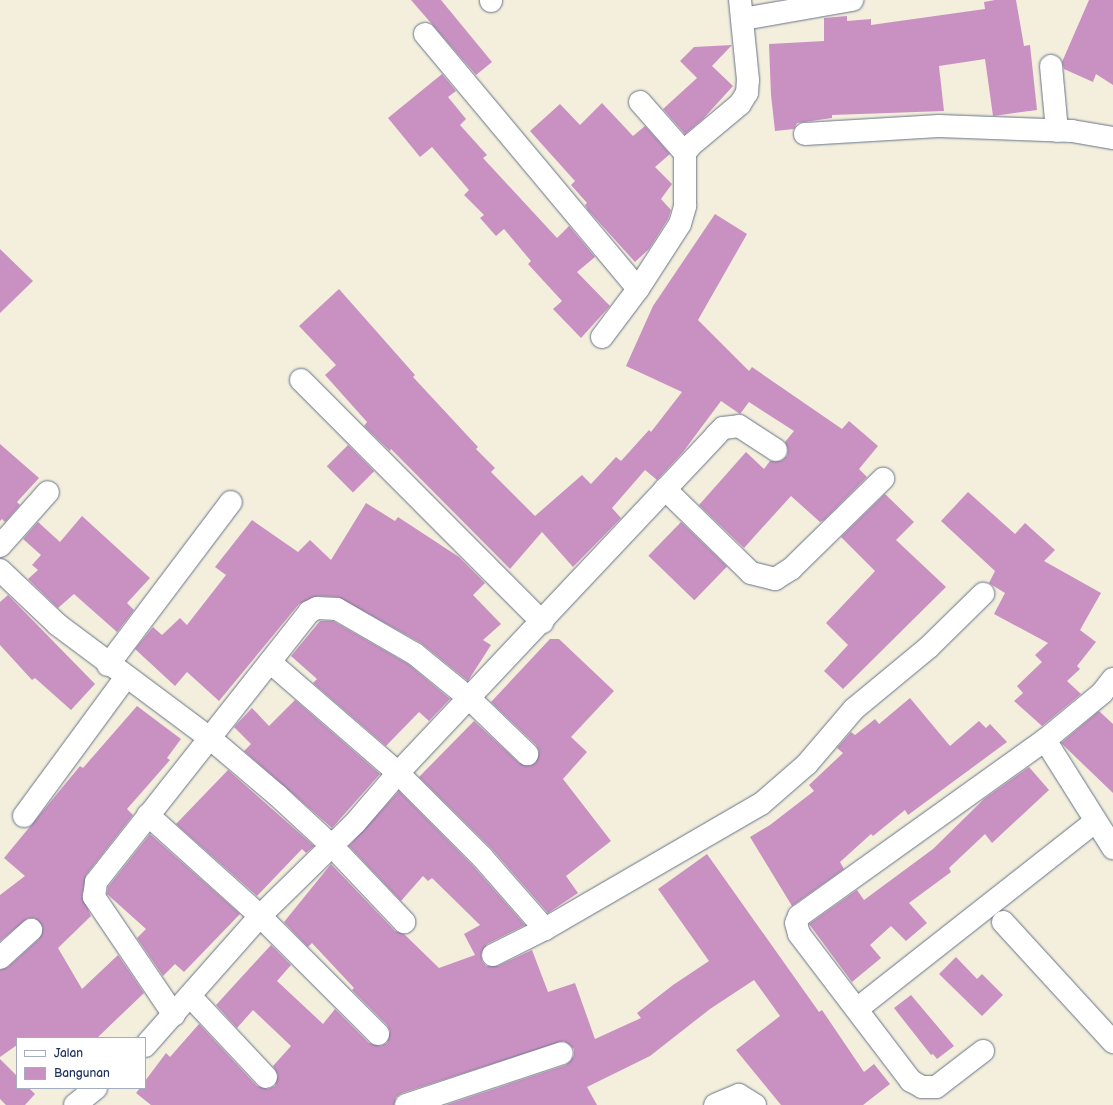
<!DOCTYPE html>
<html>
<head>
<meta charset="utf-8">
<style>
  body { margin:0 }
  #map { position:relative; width:1113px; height:1105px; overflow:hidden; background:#f3efdc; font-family:"Balsamiq Sans",sans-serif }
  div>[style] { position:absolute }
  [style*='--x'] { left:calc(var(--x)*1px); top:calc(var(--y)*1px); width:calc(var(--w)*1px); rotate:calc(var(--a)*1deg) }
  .building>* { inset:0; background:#c991c2; transform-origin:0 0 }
  .roads { filter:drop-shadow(0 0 1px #67728a) drop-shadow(0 0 1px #67728a) }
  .minor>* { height:22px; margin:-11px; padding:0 11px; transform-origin:11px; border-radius:11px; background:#fff }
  span { translate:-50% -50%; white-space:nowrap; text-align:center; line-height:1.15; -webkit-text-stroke:3px #fff; paint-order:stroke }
  .legend { position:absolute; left:16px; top:1037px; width:130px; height:52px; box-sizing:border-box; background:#fff; border:1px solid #a4acbf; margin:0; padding:5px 7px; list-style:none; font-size:12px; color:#1b2f5e }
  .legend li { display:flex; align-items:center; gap:8px; height:20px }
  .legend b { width:20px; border:1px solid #a4acbf }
</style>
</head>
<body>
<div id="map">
  <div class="building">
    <div style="clip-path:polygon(411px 0,441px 0,492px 62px,476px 75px)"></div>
    <div style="clip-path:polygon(995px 0,1016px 0,1024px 46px,1030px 45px,1037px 110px,993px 116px,985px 59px,939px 66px,944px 111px,832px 115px,832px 118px,797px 123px,794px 129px,775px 131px,771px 95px,769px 44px,824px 41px,824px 18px,847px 16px,847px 21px,871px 19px,871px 25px,985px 9px,984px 2px)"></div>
    <div style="clip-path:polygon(1089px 0,1113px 0,1113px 85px,1096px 74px,1093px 82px,1064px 69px,1062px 62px)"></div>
    <div style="clip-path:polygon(732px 45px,712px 66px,733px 86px,703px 119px,685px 134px,663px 109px,697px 78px,680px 61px,694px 47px)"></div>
    <div style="clip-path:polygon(442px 74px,456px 91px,448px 97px,466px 119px,460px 125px,487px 155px,483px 158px,557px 238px,569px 226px,595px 257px,577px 272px,610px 306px,581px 338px,553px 309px,562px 301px,528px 264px,531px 261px,504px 229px,496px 236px,480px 218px,484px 215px,464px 195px,469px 190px,432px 147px,420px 157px,388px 118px)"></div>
    <div style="clip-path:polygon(602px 103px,633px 136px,645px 126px,670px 154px,655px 167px,672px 184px,661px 199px,671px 210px,668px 219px,649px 249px,635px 262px,588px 210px,585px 205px,587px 203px,571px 185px,575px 181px,530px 131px,560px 104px,580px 125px)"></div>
    <div style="clip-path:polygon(715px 214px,747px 234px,698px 320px,749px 371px,752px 367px,842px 429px,849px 421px,878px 446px,859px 469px,867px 477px,824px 520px,820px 522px,791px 496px,744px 548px,699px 505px,746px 452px,764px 469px,770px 461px,781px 461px,787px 456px,788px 450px,785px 442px,794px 431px,749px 402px,740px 414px,721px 401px,683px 452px,657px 480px,645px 470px,612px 508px,621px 518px,573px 567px,542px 532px,510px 569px,391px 449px,390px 451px,364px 426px,367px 422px,325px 375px,336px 365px,299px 326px,339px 289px,415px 375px,413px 377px,478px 447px,476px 449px,495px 468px,491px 472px,535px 516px,582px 475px,591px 484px,616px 457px,621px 461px,649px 430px,651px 432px,682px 392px,626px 366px,653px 306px)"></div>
    <div style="clip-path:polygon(0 249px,33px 281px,0 313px)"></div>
    <div style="clip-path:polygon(0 444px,39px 478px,17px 502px,20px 505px,5px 522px,2px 519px,0 521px)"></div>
    <div style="left:348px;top:445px;width:37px;height:30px;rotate:45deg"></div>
    <div style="clip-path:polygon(968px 492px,1015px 534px,1025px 523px,1055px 550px,1044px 561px,1101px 593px,1080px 630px,1096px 642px,1077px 666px,1080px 669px,1067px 681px,1081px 694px,1042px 726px,1014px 701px,1023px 693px,1017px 686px,1042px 662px,1035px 655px,1048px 643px,994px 614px,1005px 593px,989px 583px,995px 571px,941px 521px)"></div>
    <div style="clip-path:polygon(885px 494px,914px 522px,896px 540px,946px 587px,843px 689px,824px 671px,848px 645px,826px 623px,875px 571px,841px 537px)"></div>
    <div style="clip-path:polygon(366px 503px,395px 521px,398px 517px,459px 557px,485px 583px,473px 595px,501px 624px,483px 640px,491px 645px,468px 681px,421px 643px,338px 597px,317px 596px,299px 604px,219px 701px,187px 672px,175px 686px,135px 649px,153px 627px,162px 635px,180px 618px,187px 625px,226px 575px,215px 567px,252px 520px,298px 552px,310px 540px,331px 560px)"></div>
    <div style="clip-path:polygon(82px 516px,150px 578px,127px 603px,134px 610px,117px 632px,74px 594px,58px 608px,28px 579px,38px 570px,32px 565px,41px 555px,23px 539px,38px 522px,60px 542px)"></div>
    <div style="left:681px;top:522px;width:64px;height:47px;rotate:44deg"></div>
    <div style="clip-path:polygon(8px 595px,95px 684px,71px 710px,35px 678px,32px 680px,0 645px,0 602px)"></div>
    <div style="clip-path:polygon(320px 621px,333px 621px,408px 664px,450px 699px,429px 721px,419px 712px,386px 746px,313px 683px,317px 679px,291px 656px)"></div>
    <div style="clip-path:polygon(550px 639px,559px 639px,614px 691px,571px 737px,587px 752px,563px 779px,611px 841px,566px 876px,578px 893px,548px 913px,491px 848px,419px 777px,474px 721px,519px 763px,530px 766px,536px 762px,539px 751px,536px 745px,491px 702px)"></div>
    <div style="clip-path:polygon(910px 698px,950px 746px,979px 721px,986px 728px,990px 724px,1007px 742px,908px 815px,905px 810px,873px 836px,871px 834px,840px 862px,844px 869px,792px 906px,750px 837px,770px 825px,814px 791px,809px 785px,843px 753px,837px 748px,851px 732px,855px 735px,875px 719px,879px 724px)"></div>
    <div style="clip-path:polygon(295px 700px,380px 774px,332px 828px,244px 751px,251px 744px,234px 727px,252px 708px,269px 726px)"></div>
    <div style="clip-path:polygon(137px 706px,181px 739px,167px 758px,170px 760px,127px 809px,133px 815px,86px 875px,82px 896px,91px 916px,58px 948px,82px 989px,118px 955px,144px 993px,97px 1038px,17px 1038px,17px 1045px,0 1057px,0 970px,8px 967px,39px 939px,43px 928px,35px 918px,28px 918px,0 941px,0 895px,25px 876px,4px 858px,80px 766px,83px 768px)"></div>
    <div style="clip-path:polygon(1099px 711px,1113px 724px,1113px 793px,1061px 743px)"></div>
    <div style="clip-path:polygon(1029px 767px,1049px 790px,992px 843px,985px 834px,949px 868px,951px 872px,909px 903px,927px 923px,906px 941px,891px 926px,870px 945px,881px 958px,852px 982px,809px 924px,857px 890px,864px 900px,933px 849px,984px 799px)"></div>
    <div style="clip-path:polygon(228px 770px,314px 846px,306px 853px,302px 849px,257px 896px,176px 824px)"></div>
    <div style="clip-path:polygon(399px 791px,473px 866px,525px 925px,487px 944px,481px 954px,482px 961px,486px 966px,498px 966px,532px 950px,548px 992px,575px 983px,595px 1039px,641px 1018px,637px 1013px,673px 985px,709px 961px,658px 889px,707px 854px,819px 1012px,822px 1010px,864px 1072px,874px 1064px,890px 1084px,863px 1105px,781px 1105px,736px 1050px,780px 1016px,754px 980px,710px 1009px,650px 1056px,587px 1087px,597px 1105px,446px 1105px,566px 1065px,574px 1056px,574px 1049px,564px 1041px,402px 1093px,396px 1097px,394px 1105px,151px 1105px,136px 1093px,140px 1088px,145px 1088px,145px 1081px,166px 1053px,170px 1057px,199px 1024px,257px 1086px,268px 1089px,275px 1086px,278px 1075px,273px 1066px,291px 1046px,253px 1010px,237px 1028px,216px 1005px,271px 945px,291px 965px,277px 981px,323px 1024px,335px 1009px,369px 1043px,381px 1046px,387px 1043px,390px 1031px,387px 1025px,352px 990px,354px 988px,312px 943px,308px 947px,284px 922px,331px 864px,395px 931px,404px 934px,439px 968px,475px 955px,464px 934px,480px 925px,432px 878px,428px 881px,423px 876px,401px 901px,349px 846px)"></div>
    <div style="clip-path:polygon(150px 834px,240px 914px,184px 972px,175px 964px,163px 976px,137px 938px,146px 929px,107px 894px,108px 887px)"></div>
    <div style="clip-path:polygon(956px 957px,977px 979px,982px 974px,1003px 995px,982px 1016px,939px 974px)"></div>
    <div style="clip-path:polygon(911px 995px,954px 1046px,937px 1059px,933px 1054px,931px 1055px,894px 1008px)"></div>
    <div style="clip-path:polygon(0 1059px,17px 1076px,17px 1088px,29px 1088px,35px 1094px,25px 1105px,6px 1105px,0 1099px)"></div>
  </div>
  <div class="roads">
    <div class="minor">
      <div style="--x:491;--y:1;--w:1;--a:-90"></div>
      <div style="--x:743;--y:19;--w:111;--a:-9.9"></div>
      <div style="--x:425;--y:34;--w:332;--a:50.1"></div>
      <div style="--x:1051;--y:66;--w:65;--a:84.7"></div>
      <div style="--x:640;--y:102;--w:68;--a:48.6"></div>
      <div style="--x:805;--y:134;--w:134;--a:-3.4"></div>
      <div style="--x:939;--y:126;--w:133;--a:2.2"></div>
      <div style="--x:1072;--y:131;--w:42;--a:9.7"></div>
      <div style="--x:602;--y:337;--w:60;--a:-53.1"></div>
      <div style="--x:638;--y:289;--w:77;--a:-57.1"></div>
      <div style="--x:680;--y:224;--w:19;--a:-74"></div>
      <div style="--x:685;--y:206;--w:53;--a:-90"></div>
      <div style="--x:685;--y:153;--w:10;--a:-53"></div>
      <div style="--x:691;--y:145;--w:64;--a:-39.9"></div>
      <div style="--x:740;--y:104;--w:13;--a:-58"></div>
      <div style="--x:747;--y:93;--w:13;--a:-86"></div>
      <div style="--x:748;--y:80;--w:80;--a:-95.7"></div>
      <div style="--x:301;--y:380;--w:342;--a:45.1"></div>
      <div style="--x:665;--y:489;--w:120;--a:44.3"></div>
      <div style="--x:751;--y:573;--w:25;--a:14"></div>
      <div style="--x:775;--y:579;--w:19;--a:-32"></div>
      <div style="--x:791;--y:569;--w:129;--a:-44.4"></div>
      <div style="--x:0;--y:546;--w:72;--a:-48.4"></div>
      <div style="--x:0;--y:570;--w:80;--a:43.5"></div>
      <div style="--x:58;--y:625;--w:191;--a:36.7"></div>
      <div style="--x:211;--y:739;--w:87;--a:40.3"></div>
      <div style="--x:277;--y:795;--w:75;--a:42.8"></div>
      <div style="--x:332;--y:846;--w:105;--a:46.5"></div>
      <div style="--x:270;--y:662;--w:169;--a:40.9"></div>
      <div style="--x:398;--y:773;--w:119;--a:45"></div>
      <div style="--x:482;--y:857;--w:96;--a:48.8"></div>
      <div style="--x:545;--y:929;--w:250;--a:-30.1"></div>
      <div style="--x:761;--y:804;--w:61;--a:-41"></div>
      <div style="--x:807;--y:764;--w:72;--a:-49.5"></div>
      <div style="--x:854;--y:709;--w:97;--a:-39.6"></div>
      <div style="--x:929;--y:647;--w:76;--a:-44.5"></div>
      <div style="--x:108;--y:665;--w:204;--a:-53"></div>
      <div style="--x:1045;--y:740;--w:128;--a:57.8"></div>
      <div style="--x:148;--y:815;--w:151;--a:42"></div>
      <div style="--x:260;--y:916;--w:167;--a:45"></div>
      <div style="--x:24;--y:816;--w:172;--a:-53.7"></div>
      <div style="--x:1003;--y:922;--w:163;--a:47.5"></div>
      <div style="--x:493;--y:955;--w:58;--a:-26.6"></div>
      <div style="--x:0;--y:958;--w:42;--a:-42.1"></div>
      <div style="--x:190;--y:996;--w:111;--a:46.8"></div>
      <div style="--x:857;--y:1009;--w:303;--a:-38.2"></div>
      <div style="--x:174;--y:1015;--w:143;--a:-124.1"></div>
      <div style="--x:94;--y:897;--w:15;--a:-82"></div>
      <div style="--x:96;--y:882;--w:344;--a:-51.7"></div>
      <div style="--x:309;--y:612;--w:9;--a:-27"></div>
      <div style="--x:317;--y:608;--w:20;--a:3"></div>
      <div style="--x:337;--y:609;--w:90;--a:30"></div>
      <div style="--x:415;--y:654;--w:70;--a:39.2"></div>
      <div style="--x:469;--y:698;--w:81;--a:44"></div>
      <div style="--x:145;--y:1046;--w:174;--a:-48.5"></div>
      <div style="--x:260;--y:916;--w:133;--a:-44.4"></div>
      <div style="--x:355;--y:823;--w:66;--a:-49.3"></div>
      <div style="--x:398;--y:773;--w:464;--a:-46.7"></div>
      <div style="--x:716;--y:435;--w:10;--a:-45"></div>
      <div style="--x:723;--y:428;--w:16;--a:-7"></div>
      <div style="--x:739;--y:426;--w:44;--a:33"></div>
      <div style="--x:983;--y:1051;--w:59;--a:142.5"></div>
      <div style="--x:936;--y:1087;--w:14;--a:180"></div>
      <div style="--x:922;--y:1087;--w:13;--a:-151"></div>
      <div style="--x:911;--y:1081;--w:185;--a:-127.3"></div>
      <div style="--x:799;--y:934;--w:11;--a:-105"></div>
      <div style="--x:796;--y:923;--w:8;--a:-67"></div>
      <div style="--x:799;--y:916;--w:302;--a:-35.6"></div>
      <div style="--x:1045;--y:740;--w:74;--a:-39.5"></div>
      <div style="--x:1102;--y:693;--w:18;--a:-52"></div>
      <div style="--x:75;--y:1105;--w:27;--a:-39"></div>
      <div style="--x:406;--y:1105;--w:164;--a:-18.4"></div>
      <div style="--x:715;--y:1105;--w:26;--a:-23"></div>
      <div style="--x:739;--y:1095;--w:19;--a:32"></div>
    </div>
  </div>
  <ul class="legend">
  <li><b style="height:5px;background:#fff"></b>Jalan</li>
  <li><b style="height:11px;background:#c991c2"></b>Bangunan</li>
  </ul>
</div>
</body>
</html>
